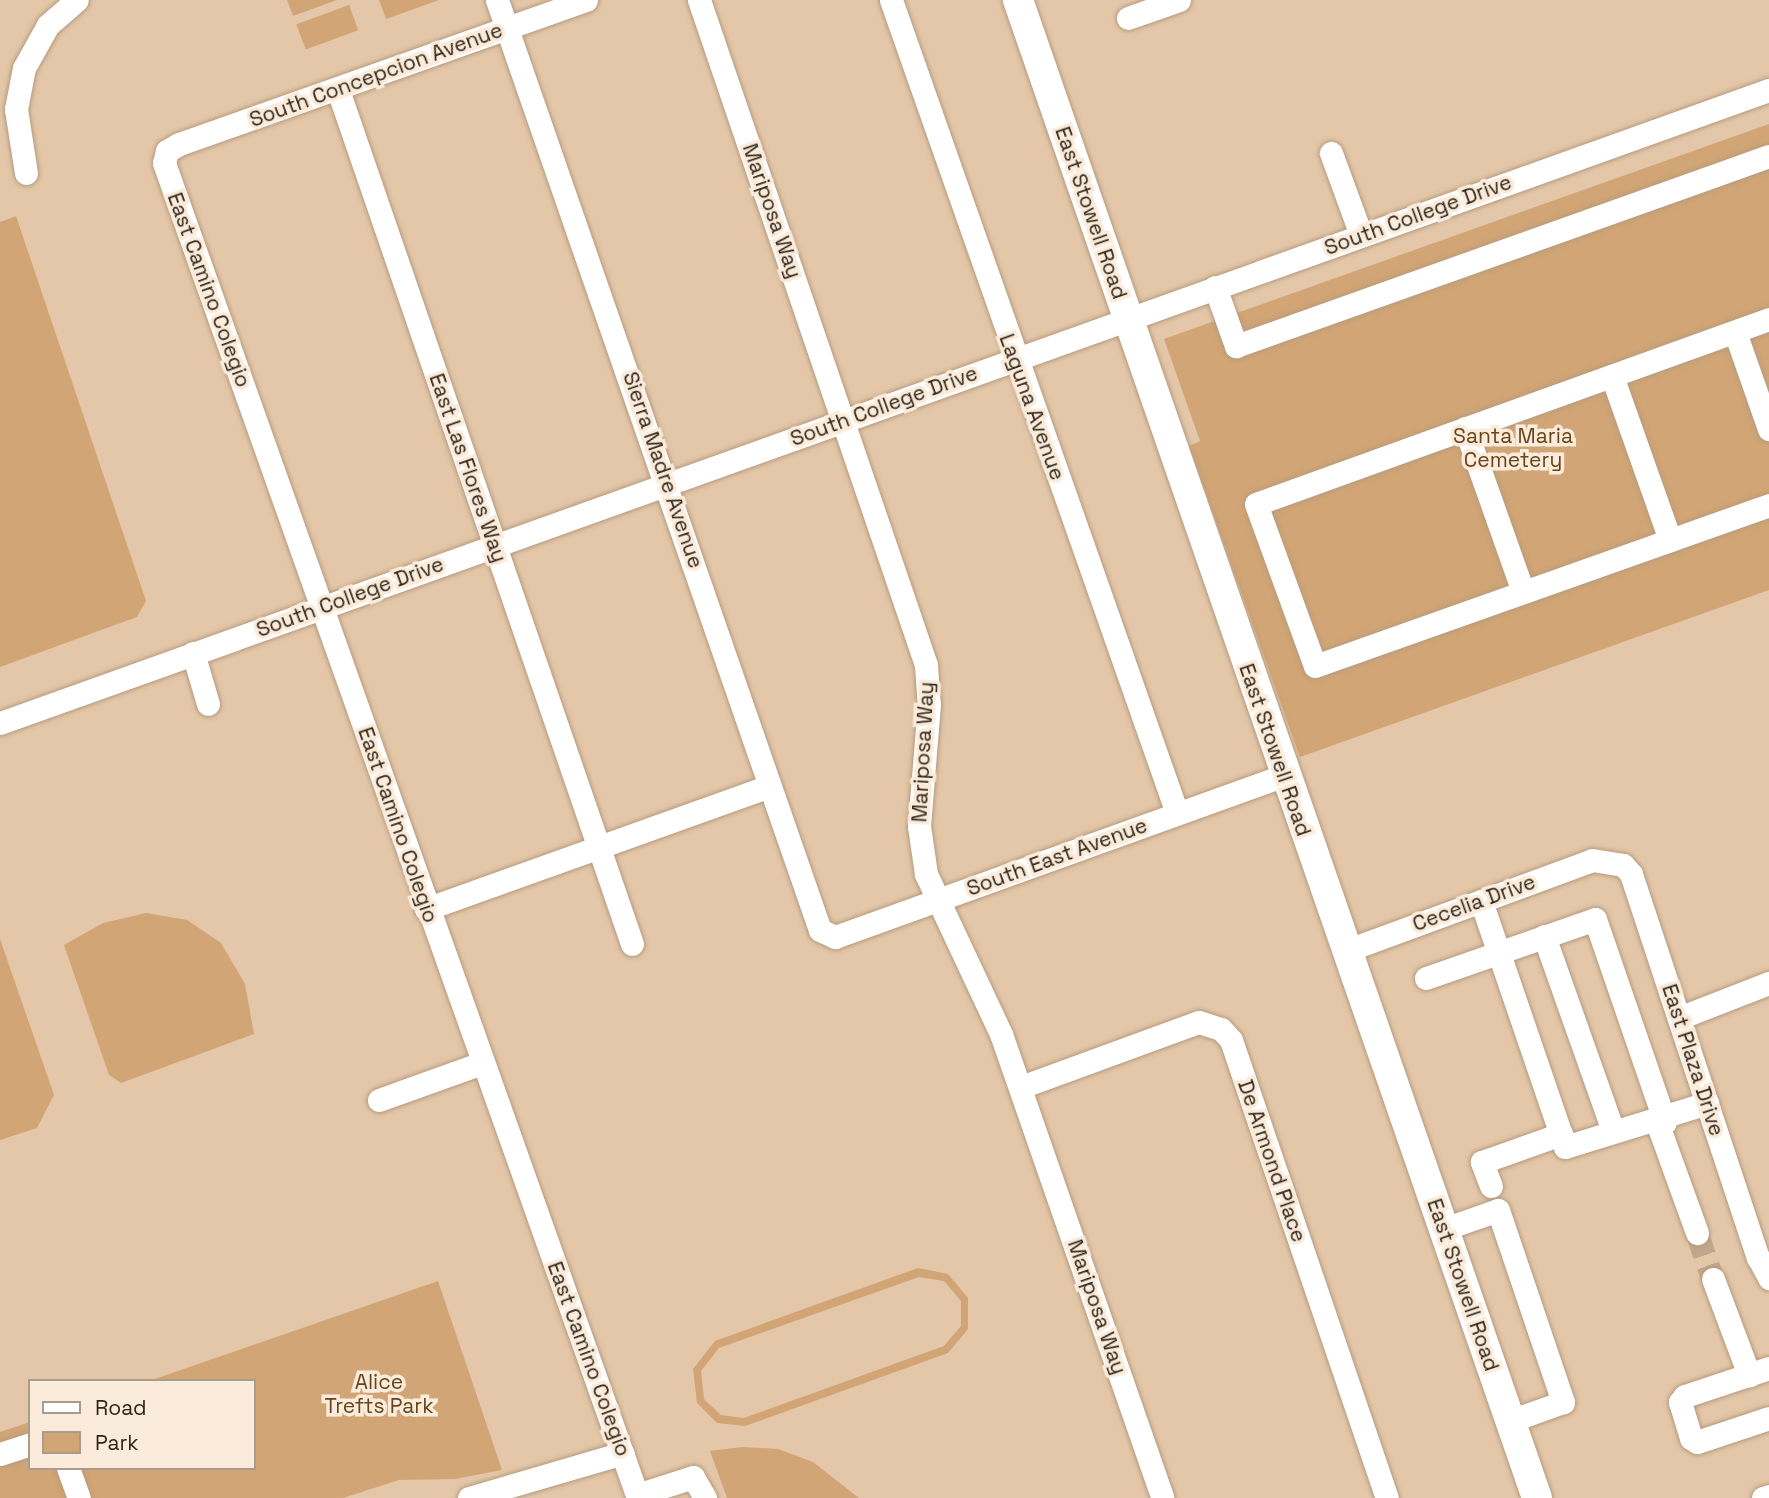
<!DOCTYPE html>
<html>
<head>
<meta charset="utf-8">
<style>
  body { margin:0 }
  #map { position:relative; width:1769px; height:1498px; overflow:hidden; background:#e4c7a9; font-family:"Space Grotesk",sans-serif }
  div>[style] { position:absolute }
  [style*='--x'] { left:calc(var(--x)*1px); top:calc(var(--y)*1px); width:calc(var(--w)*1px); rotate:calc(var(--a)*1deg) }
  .green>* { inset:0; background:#d1a575; transform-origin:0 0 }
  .minor-tunnel>* { height:23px; margin-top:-11.5px; transform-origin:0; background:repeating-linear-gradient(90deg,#c0a78c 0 23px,transparent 0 34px) }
  .roads { filter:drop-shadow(0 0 2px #b79b7e) drop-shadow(0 0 2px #b79b7e) }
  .minor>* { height:23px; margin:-11.5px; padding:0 11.5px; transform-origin:11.5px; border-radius:11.5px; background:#fff }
  .major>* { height:30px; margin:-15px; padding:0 15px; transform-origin:15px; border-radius:15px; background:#fff }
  span { translate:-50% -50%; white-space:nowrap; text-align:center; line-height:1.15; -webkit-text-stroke:7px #faebdb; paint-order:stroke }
  .street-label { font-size:21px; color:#302519 }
  .park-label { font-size:21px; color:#67441a }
  .legend { position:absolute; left:28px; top:1379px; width:228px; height:91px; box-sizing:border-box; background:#faebdb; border:2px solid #a99c8d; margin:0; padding:9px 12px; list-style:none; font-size:21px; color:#302519 }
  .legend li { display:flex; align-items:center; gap:14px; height:35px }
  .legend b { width:35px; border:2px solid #a99c8d }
</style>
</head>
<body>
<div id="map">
  <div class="green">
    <div style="clip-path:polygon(287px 0,337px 0,293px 16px)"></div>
    <div style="clip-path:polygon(379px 0,439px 0,386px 19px)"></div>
    <div style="left:349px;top:5px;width:27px;height:56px;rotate:70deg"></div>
    <div style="clip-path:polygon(1769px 124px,1769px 590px,1300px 757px,1189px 446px,1200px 441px,1164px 339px)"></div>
    <div style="clip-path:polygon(16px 216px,146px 601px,137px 617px,0 667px,0 222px)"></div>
    <div style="clip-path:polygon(146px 913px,187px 920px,221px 943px,245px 984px,254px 1034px,121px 1083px,109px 1075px,64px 945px,103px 923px)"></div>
    <div style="clip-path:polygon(0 939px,54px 1095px,37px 1128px,0 1140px)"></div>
    <div style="clip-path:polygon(evenodd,918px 1268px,948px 1274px,968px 1298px,968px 1329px,948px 1353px,745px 1426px,717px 1423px,697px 1403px,693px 1369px,715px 1341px,918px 1268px,919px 1277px,944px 1281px,961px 1301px,961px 1326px,944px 1346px,744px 1418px,721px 1415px,704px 1399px,701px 1371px,719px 1348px,919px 1277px)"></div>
    <div style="clip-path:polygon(438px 1281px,502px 1470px,455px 1479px,399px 1480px,343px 1498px,0 1498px,0 1432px,30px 1422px,30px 1468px,254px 1468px,254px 1381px,149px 1381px)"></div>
    <div style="clip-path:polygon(742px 1447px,778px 1449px,813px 1462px,859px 1498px,727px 1498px,710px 1451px)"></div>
  </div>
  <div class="minor-tunnel">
    <div style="--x:1697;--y:1233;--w:49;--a:70.8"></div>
  </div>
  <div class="roads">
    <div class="minor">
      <div style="--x:497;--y:0;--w:984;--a:70.85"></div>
      <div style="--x:820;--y:930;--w:17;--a:25"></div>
      <div style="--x:835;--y:937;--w:476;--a:-19.8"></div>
      <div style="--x:586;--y:0;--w:432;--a:160.5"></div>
      <div style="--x:179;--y:144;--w:14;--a:150"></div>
      <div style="--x:167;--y:151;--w:12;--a:104"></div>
      <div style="--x:164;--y:163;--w:1417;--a:70.45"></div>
      <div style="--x:699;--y:0;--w:703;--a:71.15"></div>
      <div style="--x:926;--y:665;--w:39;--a:86"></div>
      <div style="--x:929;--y:704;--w:122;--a:94.7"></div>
      <div style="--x:919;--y:826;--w:49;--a:81.7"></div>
      <div style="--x:926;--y:874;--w:177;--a:64.9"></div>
      <div style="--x:1001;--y:1034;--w:491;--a:70.8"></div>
      <div style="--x:891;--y:0;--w:862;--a:70.62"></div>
      <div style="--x:1128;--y:18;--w:54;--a:-19.4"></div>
      <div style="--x:338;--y:90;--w:903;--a:71"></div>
      <div style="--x:1331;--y:153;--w:87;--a:69.9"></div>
      <div style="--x:26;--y:173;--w:65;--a:-98.9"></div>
      <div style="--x:16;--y:109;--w:42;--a:-79"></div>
      <div style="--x:24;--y:68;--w:49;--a:-60.8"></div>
      <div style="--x:48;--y:25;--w:38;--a:-41"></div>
      <div style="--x:1215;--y:287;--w:63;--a:70.4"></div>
      <div style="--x:1236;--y:346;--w:566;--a:-19.62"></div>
      <div style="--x:1769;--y:319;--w:545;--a:160.17"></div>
      <div style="--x:1256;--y:504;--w:172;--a:70"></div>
      <div style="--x:1315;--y:666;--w:482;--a:-19.5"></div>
      <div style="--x:1735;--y:332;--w:103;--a:70.7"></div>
      <div style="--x:1612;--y:376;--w:174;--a:70.5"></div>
      <div style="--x:1465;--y:428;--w:174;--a:70.5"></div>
      <div style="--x:193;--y:653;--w:53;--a:73.6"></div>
      <div style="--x:0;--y:723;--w:1879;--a:-19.69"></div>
      <div style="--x:1481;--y:901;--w:260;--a:71.1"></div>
      <div style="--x:426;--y:909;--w:365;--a:-19.7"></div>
      <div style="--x:1544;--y:936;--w:207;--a:70.5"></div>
      <div style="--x:1348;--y:950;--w:260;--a:-20.2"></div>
      <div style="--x:1592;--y:860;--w:31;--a:9"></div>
      <div style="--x:1623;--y:865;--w:12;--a:48"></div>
      <div style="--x:1631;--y:874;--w:404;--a:71.7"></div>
      <div style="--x:1758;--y:1257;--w:24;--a:62"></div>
      <div style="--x:1426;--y:978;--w:179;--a:-19.2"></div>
      <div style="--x:1595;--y:919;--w:215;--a:71"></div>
      <div style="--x:1679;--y:1018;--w:97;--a:-21.3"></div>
      <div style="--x:1021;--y:1087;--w:189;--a:-20.1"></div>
      <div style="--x:1199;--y:1022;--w:23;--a:18"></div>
      <div style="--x:1221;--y:1029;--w:15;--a:48"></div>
      <div style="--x:1231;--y:1040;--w:484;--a:71.2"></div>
      <div style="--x:379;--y:1100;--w:109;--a:-19.8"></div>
      <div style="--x:1658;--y:1125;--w:115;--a:70.1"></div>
      <div style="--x:1565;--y:1147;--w:149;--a:-17.2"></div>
      <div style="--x:1491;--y:1186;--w:26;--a:-111"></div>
      <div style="--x:1482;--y:1162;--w:84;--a:-19.5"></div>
      <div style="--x:1444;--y:1229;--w:57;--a:-19.4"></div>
      <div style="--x:1498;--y:1210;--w:203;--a:71.3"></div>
      <div style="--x:1563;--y:1402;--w:56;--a:160.3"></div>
      <div style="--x:1713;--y:1279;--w:103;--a:69.4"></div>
      <div style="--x:1769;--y:1368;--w:89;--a:161.6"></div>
      <div style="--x:1685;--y:1396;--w:8;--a:130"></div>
      <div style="--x:1680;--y:1402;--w:38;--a:73"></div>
      <div style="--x:1691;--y:1438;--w:7;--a:34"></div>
      <div style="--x:1697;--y:1442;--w:76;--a:-18.4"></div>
      <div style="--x:0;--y:1454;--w:32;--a:-18"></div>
      <div style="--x:68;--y:1468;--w:32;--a:70"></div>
      <div style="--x:637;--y:1495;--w:59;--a:-17.8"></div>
      <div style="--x:693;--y:1477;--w:24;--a:60"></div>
      <div style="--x:469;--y:1498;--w:160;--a:-16.3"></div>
      <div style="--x:1763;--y:1498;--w:6;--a:-18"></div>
    </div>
    <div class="major">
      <div style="--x:1018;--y:0;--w:1585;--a:70.89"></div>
    </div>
  </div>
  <div class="street-label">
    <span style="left:376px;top:75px;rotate:-20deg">South Concepcion Avenue</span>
    <span style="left:772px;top:211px;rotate:71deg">Mariposa Way</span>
    <span style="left:1091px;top:213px;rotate:71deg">East Stowell Road</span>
    <span style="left:1418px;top:215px;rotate:-20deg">South College Drive</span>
    <span style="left:209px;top:290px;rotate:70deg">East Camino Colegio</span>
    <span style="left:884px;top:406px;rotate:-20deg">South College Drive</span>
    <span style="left:1032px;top:407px;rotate:70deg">Laguna Avenue</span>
    <span style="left:468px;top:468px;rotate:71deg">East Las Flores Way</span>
    <span style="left:663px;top:470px;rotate:71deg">Sierra Madre Avenue</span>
    <span style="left:350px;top:597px;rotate:-20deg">South College Drive</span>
    <span style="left:1275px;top:750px;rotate:71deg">East Stowell Road</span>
    <span style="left:923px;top:752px;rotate:-87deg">Mariposa Way</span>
    <span style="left:398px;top:825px;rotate:71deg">East Camino Colegio</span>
    <span style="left:1057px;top:857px;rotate:-20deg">South East Avenue</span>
    <span style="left:1474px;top:903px;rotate:-20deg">Cecelia Drive</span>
    <span style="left:1693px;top:1060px;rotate:72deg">East Plaza Drive</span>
    <span style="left:1272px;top:1161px;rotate:71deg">De Armond Place</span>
    <span style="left:1463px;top:1285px;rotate:71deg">East Stowell Road</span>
    <span style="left:1097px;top:1307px;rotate:71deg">Mariposa Way</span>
    <span style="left:589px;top:1359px;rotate:70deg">East Camino Colegio</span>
  </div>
  <div class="park-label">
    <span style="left:1513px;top:448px">Santa Maria<br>Cemetery</span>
    <span style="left:379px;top:1394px">Alice<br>Trefts Park</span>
  </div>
  <ul class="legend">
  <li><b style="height:9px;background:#fff"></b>Road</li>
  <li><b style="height:19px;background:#d1a575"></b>Park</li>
  </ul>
</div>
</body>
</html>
